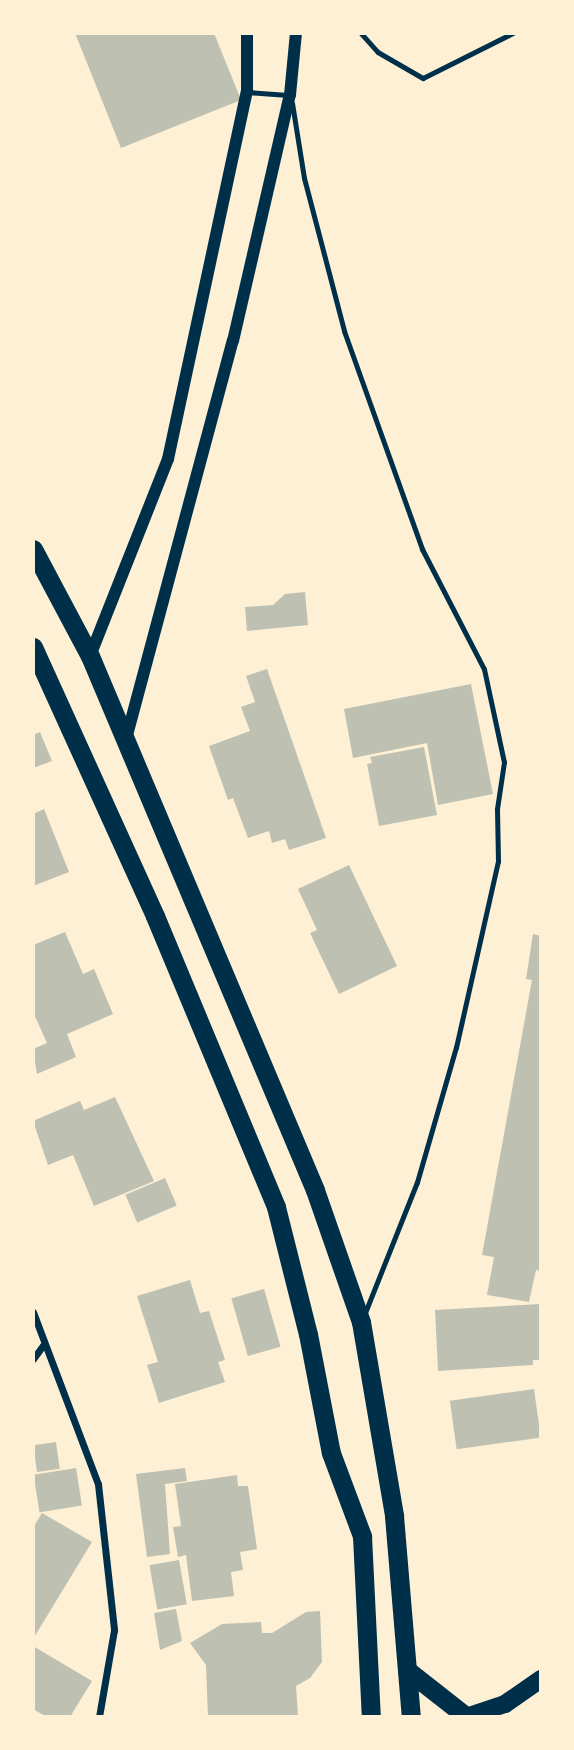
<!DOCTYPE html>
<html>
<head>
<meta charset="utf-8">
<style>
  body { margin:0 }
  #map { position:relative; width:574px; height:1750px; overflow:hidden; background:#fdf0d5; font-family:Helvetica,sans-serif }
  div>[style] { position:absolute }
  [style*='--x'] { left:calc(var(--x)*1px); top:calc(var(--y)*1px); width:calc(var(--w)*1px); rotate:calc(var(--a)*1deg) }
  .building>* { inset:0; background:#bec0b2; transform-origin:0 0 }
  .path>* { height:4.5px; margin:-2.25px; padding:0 2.25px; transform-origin:2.25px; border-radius:2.25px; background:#003049 }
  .service>* { height:5px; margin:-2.5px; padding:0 2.5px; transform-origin:2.5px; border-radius:2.5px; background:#003049 }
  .minor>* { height:7px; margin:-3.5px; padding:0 3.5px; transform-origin:3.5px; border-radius:3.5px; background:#003049 }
  .tertiary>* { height:12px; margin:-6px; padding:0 6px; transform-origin:6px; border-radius:6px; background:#003049 }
  .primary>* { height:18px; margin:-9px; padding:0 9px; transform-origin:9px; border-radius:9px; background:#003049 }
  .trunk>* { height:19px; margin:-9.5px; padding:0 9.5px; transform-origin:9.5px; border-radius:9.5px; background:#003049 }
  span { translate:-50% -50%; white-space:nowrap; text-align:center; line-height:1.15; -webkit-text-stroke:7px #fdf0d5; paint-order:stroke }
  .frame { position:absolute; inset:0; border:35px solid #fdf0d5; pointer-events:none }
</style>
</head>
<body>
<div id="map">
  <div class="building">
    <div style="clip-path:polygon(75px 33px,214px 33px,241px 100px,121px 148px)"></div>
    <div style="clip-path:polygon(305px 592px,308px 625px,247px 631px,245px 607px,273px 605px,285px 594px)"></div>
    <div style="clip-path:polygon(267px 669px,326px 838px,289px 850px,285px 839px,272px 843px,269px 831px,248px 838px,233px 798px,228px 800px,209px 746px,250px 731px,241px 707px,255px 702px,246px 676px)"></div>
    <div style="clip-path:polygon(471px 684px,493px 794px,438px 805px,427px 743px,353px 758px,344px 709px)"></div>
    <div style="clip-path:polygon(40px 732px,52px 761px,33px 768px,33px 735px)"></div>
    <div style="clip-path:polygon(424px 747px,437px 815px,379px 826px,367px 764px,372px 763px,370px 757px)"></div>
    <div style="clip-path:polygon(44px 809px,69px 872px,33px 886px,33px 814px)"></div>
    <div style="clip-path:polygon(349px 865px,397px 966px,339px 994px,310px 933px,317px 930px,298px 889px)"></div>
    <div style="clip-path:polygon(65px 932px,83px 974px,94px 969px,113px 1014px,67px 1034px,76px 1057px,37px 1074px,33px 1049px,47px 1043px,33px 1012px,33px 945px)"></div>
    <div style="clip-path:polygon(533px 934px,541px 936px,541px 1271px,536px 1270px,529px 1302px,487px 1295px,494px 1257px,482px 1255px,532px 980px,526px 979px)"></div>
    <div style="clip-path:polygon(115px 1097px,154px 1181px,94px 1206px,73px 1155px,48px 1165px,33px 1121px,80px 1101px,84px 1110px)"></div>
    <div style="left:165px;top:1178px;width:30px;height:43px;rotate:67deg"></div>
    <div style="clip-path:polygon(190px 1280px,200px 1313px,209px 1311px,225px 1360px,218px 1362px,225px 1382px,159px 1403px,147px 1365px,158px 1362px,137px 1296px)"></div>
    <div style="left:264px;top:1289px;width:60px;height:34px;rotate:74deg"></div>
    <div style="clip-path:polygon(541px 1304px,541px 1360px,533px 1360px,533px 1365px,438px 1371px,435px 1310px)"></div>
    <div style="left:534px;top:1389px;width:49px;height:85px;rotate:82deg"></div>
    <div style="left:56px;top:1442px;width:27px;height:23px;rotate:82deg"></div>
    <div style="left:76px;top:1468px;width:38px;height:43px;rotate:81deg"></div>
    <div style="clip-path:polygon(185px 1468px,187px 1481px,165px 1484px,170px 1554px,147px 1557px,136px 1474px)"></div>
    <div style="clip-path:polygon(237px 1475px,238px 1486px,248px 1486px,257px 1549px,240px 1552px,243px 1570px,231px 1572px,234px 1596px,192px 1601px,186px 1555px,178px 1557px,173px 1527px,181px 1526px,175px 1484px)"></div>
    <div style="clip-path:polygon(42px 1513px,92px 1542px,33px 1639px,33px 1528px)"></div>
    <div style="left:179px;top:1560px;width:45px;height:30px;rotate:80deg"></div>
    <div style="clip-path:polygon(176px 1609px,182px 1641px,160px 1650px,154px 1613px)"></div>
    <div style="clip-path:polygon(320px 1611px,322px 1662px,310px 1678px,296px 1686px,298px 1717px,208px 1717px,206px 1665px,190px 1643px,222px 1624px,261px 1622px,262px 1633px,272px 1633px,306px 1612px)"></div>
    <div style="clip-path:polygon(33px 1646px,92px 1681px,70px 1717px,47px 1717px,33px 1709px)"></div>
  </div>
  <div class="path">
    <div style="--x:361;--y:33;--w:25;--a:48"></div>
    <div style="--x:378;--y:52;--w:52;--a:30"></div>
    <div style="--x:423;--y:78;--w:101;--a:-26.6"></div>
  </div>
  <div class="service">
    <div style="--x:247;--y:92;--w:41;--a:4.2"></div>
    <div style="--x:292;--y:103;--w:76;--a:80.9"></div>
    <div style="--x:304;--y:178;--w:158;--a:75.3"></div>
    <div style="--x:344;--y:331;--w:232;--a:70.3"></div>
    <div style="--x:422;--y:549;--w:135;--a:62.7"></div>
    <div style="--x:484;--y:669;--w:95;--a:77.9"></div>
    <div style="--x:504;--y:762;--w:48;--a:98.5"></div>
    <div style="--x:497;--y:809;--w:52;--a:88.9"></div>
    <div style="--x:498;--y:861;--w:191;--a:102.7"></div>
    <div style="--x:456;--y:1047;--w:141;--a:106.1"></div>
    <div style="--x:417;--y:1182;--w:141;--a:111.7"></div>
  </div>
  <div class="minor">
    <div style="--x:33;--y:1312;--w:184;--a:69.3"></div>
    <div style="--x:98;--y:1484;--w:147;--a:83.7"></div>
    <div style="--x:114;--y:1630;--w:88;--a:99.8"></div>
    <div style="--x:33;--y:1359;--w:17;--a:-54"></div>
  </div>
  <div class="tertiary">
    <div style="--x:90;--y:656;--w:212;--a:-68.4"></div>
    <div style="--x:168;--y:459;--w:375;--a:-77.9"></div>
    <div style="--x:247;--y:92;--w:59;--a:-90"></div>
    <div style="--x:126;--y:739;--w:412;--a:-75"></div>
    <div style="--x:233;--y:341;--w:253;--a:-77"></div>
    <div style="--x:290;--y:95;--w:62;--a:-84.5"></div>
  </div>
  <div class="primary">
    <div style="--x:466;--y:1717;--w:41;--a:-18.4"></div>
    <div style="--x:505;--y:1704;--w:44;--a:-34.8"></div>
  </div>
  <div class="trunk">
    <div style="--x:33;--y:549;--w:121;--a:62"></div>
    <div style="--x:90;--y:656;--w:579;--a:67.15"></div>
    <div style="--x:315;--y:1190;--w:140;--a:70.8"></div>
    <div style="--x:361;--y:1322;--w:197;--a:80.3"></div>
    <div style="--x:394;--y:1516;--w:202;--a:85.2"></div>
    <div style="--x:33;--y:647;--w:295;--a:65.6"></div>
    <div style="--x:155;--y:916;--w:315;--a:67.4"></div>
    <div style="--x:276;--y:1207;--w:131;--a:75.9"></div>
    <div style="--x:308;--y:1334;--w:121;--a:79.1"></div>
    <div style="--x:331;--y:1453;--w:89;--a:69.5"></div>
    <div style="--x:362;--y:1536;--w:181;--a:87.2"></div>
    <div style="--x:407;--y:1670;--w:76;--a:38.1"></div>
  </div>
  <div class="frame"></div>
</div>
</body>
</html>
